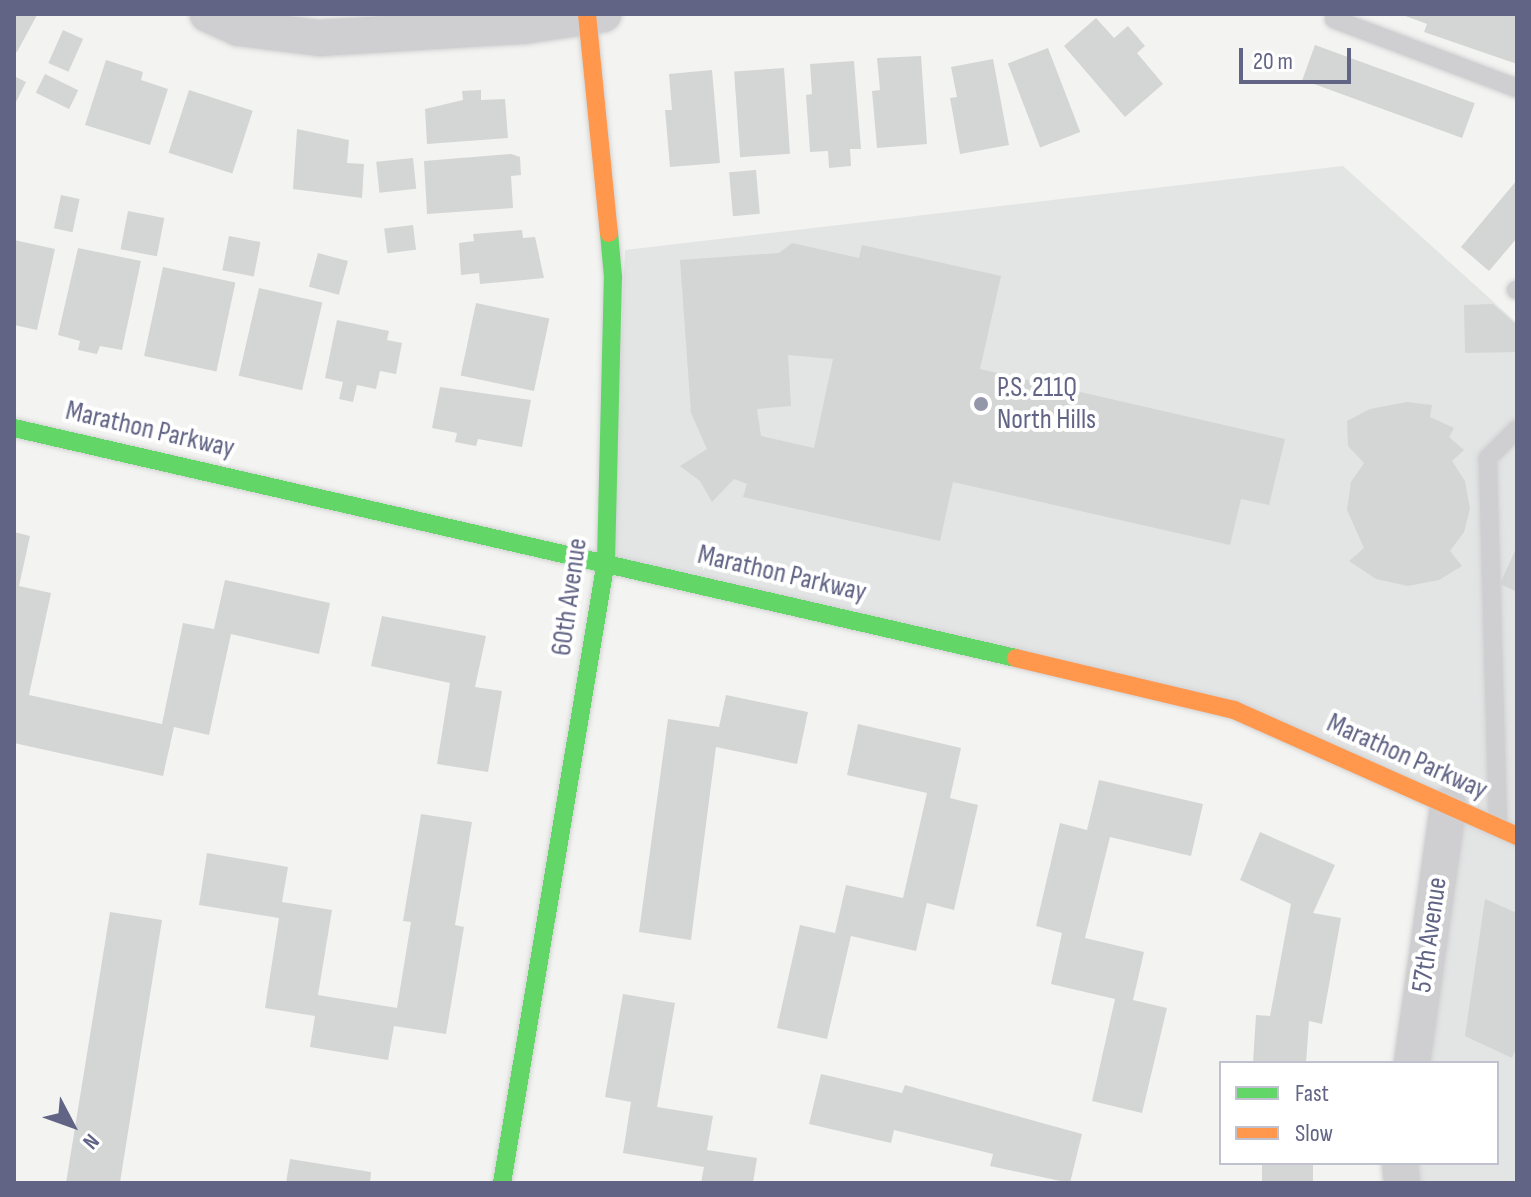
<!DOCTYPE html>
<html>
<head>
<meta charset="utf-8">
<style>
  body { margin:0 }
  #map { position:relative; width:1531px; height:1197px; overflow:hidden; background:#f3f4f1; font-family:"Sofia Sans Condensed",sans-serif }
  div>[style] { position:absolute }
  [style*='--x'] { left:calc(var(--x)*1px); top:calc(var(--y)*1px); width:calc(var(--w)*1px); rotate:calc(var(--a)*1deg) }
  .built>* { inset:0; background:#e3e4e4 }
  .building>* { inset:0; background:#d4d5d5; transform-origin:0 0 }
  .roads { filter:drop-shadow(0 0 2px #d1d1d3) drop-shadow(0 0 2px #d1d1d3) }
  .lane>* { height:18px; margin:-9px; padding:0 9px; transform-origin:9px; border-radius:9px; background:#cfcfd1 }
  .street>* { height:36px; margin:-18px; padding:0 18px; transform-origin:18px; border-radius:18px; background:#cfcfd1 }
  .fast>* { height:18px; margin:-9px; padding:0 9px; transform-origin:9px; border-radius:9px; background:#63d668 }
  .slow>* { height:18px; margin:-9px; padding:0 9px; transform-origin:9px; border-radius:9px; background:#ff974d }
  .dots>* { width:22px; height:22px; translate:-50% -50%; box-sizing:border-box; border:4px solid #fff; border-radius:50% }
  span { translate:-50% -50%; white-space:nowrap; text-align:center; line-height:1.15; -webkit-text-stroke:8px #fff; paint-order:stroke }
  .poi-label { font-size:28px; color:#616484 }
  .left { translate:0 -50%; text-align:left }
  .street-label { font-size:28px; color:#616484 }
  .frame { position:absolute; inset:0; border:16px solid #616484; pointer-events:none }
  .legend { position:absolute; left:1219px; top:1061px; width:280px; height:104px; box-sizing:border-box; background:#fff; border:2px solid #c0c1ce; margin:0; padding:10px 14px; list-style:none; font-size:24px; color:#616484 }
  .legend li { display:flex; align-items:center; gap:16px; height:40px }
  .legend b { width:40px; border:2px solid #c0c1ce }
  .north { position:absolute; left:32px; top:1085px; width:80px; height:80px; -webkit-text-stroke:6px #fff; paint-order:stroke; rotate:131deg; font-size:22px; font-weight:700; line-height:32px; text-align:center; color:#616484 }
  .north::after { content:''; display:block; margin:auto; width:28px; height:36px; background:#616484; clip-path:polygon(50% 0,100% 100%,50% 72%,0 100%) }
  .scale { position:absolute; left:1239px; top:48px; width:112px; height:36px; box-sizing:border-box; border:4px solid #616484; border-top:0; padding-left:10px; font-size:24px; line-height:28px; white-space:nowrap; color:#616484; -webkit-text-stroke:6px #fff; paint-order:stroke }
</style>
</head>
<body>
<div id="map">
  <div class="built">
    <div style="clip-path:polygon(1343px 166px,1517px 323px,1517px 1183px,1395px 1183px,1396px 1163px,1497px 1163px,1497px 1063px,1411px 1063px,1449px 810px,1233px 713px,612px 557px,625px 250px)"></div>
  </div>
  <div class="building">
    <div style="clip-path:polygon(14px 14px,37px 15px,17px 52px,14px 51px)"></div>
    <div style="clip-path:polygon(1400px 14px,1517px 14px,1517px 64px,1424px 32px,1427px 24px)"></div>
    <div style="clip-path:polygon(1096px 18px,1114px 38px,1128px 26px,1145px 46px,1137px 53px,1163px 84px,1125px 117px,1064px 46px)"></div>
    <div style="left:63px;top:30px;width:22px;height:36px;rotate:24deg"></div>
    <div style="left:1315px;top:45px;width:170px;height:37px;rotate:20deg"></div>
    <div style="left:1048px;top:48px;width:90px;height:43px;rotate:69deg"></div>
    <div style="clip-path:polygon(921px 56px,927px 144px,877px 148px,872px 91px,880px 90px,877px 58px)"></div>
    <div style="clip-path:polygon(993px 59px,1009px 145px,960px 154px,950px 98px,957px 97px,951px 67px)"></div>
    <div style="clip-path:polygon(106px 60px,143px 72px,141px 80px,168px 89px,150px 145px,85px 125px)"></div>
    <div style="clip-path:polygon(854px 61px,861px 149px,850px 149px,851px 166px,829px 168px,828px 151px,810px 152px,806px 95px,812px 94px,810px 64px)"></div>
    <div style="left:784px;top:68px;width:86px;height:50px;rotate:86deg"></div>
    <div style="clip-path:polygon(712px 70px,720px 163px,670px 167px,665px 110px,672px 110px,669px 74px)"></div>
    <div style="left:45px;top:74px;width:37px;height:21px;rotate:26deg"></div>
    <div style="clip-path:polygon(14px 76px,26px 82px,14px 106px)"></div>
    <div style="left:189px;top:90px;width:67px;height:66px;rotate:18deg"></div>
    <div style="clip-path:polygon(481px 90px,481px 100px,505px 99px,508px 138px,427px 144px,425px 109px,463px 100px,462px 91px)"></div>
    <div style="clip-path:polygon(297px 129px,349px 140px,347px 163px,364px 164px,362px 198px,293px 189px)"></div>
    <div style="clip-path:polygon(511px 154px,520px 157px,521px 175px,511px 176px,513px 208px,427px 214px,424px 161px)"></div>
    <div style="left:413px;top:158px;width:31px;height:37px;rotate:84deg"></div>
    <div style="left:756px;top:170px;width:44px;height:27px;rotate:85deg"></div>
    <div style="clip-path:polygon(1517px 180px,1517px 238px,1489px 271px,1461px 247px)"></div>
    <div style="left:61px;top:195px;width:19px;height:34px;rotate:12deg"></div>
    <div style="left:128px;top:211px;width:37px;height:39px;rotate:11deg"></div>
    <div style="left:413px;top:225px;width:25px;height:29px;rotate:83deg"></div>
    <div style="clip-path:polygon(522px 230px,523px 238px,535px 237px,544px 278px,480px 284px,479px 273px,461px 275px,459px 243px,474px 241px,473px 234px)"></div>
    <div style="left:229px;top:236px;width:32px;height:35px;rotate:11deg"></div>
    <div style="clip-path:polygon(14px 240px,55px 249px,37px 330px,14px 325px)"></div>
    <div style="clip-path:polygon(evenodd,792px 243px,859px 258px,862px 245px,1001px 276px,980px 369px,1285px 439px,1269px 505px,1241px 499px,1230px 545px,953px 482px,940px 541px,743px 497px,747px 484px,734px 479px,712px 502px,700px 481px,680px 466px,707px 449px,691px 413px,680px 260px,779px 253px,792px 243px,788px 355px,833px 359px,814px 448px,761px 436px,757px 409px,791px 406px,788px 355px)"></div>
    <div style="clip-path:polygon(78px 248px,141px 261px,122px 350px,100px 346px,97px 354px,78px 350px,80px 341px,58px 335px)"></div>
    <div style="left:318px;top:253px;width:31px;height:35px;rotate:15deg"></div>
    <div style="left:163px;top:267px;width:74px;height:91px;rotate:12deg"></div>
    <div style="left:259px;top:288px;width:65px;height:90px;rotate:13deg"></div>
    <div style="left:476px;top:303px;width:75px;height:74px;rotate:12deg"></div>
    <div style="clip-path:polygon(1493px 304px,1517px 325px,1517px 352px,1465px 353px,1464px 305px)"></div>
    <div style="clip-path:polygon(337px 320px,389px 331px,387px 340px,402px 343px,396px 374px,380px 371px,376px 389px,357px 385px,353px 402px,339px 399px,343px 382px,325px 378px)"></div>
    <div style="clip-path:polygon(440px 387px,531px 400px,522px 447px,478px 439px,476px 446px,455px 442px,457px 433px,432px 428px)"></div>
    <div style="clip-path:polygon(1407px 402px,1432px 405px,1430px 417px,1454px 428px,1449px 437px,1464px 450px,1452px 461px,1465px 481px,1470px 509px,1464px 532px,1450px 551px,1462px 566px,1439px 580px,1408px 586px,1376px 579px,1349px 561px,1364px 548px,1347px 510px,1351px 482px,1364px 463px,1348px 446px,1347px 421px,1370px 409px)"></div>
    <div style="clip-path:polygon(14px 532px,30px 536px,19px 586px,51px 593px,29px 695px,162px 724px,183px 623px,214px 629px,225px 580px,330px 603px,319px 654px,231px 634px,209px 735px,174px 727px,163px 776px,14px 743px)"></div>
    <div style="clip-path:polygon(1517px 546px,1517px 592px,1500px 584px)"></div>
    <div style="clip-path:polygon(382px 616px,486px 636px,475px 687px,502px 691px,488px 772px,437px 764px,450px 683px,371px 666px)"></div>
    <div style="clip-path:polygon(726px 695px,808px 712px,797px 764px,716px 747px,691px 940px,639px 932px,668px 719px,719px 727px)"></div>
    <div style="clip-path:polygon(858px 724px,961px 748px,950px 798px,978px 805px,954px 910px,927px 903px,916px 951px,851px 936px,827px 1039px,777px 1028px,800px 925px,835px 933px,846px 885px,903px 898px,927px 793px,847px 775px)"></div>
    <div style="clip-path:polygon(1099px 780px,1203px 804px,1191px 856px,1110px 837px,1085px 938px,1144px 952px,1133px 1000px,1167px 1008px,1142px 1113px,1092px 1101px,1115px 999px,1051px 984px,1062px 933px,1036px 926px,1060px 823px,1087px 830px)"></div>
    <div style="clip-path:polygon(421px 814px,472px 822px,455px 925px,464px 927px,446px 1034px,394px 1026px,388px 1060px,310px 1047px,315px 1016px,265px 1008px,279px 918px,199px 905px,207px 853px,288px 867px,282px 902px,332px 910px,318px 995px,397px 1008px,411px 922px,403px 921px)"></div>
    <div style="clip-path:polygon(1260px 832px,1335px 865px,1313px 913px,1341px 918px,1322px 1024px,1309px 1021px,1306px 1063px,1253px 1063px,1256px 1015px,1270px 1016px,1291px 904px,1240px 880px)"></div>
    <div style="clip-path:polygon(1485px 899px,1517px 913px,1517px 1046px,1512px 1058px,1465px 1036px)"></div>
    <div style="clip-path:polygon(110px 912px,162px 920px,121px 1176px,120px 1183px,66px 1183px)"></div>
    <div style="clip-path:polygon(623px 994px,675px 1003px,657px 1107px,713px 1116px,707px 1150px,757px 1158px,753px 1183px,701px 1183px,704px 1167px,623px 1153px,631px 1102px,605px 1097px)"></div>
    <div style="clip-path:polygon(821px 1074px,902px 1093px,905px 1085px,1082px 1134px,1070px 1183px,990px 1166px,993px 1154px,894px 1130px,891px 1143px,809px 1124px)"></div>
    <div style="clip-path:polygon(290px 1159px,371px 1172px,370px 1183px,286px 1183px)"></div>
    <div style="left:1262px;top:1163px;width:51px;height:20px"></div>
  </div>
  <div class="roads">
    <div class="lane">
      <div style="--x:1334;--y:19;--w:196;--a:20.7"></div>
      <div style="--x:1516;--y:290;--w:1;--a:0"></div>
      <div style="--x:1498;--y:825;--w:367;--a:-91.6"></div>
      <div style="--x:1488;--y:458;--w:41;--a:-45"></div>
    </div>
    <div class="street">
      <div style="--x:208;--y:14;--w:34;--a:24"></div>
      <div style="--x:239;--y:28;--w:81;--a:7.1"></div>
      <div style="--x:319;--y:38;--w:204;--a:-3.4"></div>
      <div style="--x:523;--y:26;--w:81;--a:-8.5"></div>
      <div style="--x:1412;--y:1063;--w:260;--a:-82"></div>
      <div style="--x:1400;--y:1163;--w:20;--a:84"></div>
    </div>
    <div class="fast">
      <div style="--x:14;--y:428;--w:1028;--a:12.93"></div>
      <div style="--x:502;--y:1183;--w:631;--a:-80.51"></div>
      <div style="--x:606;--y:561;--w:284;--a:-88.6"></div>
      <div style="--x:613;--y:277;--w:44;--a:-95.2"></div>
    </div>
    <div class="slow">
      <div style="--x:587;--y:14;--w:220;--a:84.3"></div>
      <div style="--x:1016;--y:658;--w:224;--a:13.4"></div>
      <div style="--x:1234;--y:710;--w:310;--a:24"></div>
    </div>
  </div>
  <div class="dots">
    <div style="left:981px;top:404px;background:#9496aa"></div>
  </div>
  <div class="poi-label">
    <span class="left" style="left:997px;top:404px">P.S. 211Q<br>North Hills</span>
  </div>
  <div class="street-label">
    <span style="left:150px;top:430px;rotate:13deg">Marathon Parkway</span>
    <span style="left:782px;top:574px;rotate:13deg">Marathon Parkway</span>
    <span style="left:570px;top:597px;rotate:-82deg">60th Avenue</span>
    <span style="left:1407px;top:757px;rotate:24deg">Marathon Parkway</span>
    <span style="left:1430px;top:935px;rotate:-82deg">57th Avenue</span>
  </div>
  <div class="frame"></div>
  <ul class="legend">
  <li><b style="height:10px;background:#63d668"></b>Fast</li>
  <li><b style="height:10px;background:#ff974d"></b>Slow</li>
  </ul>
  <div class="north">N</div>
  <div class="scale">20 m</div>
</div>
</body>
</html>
